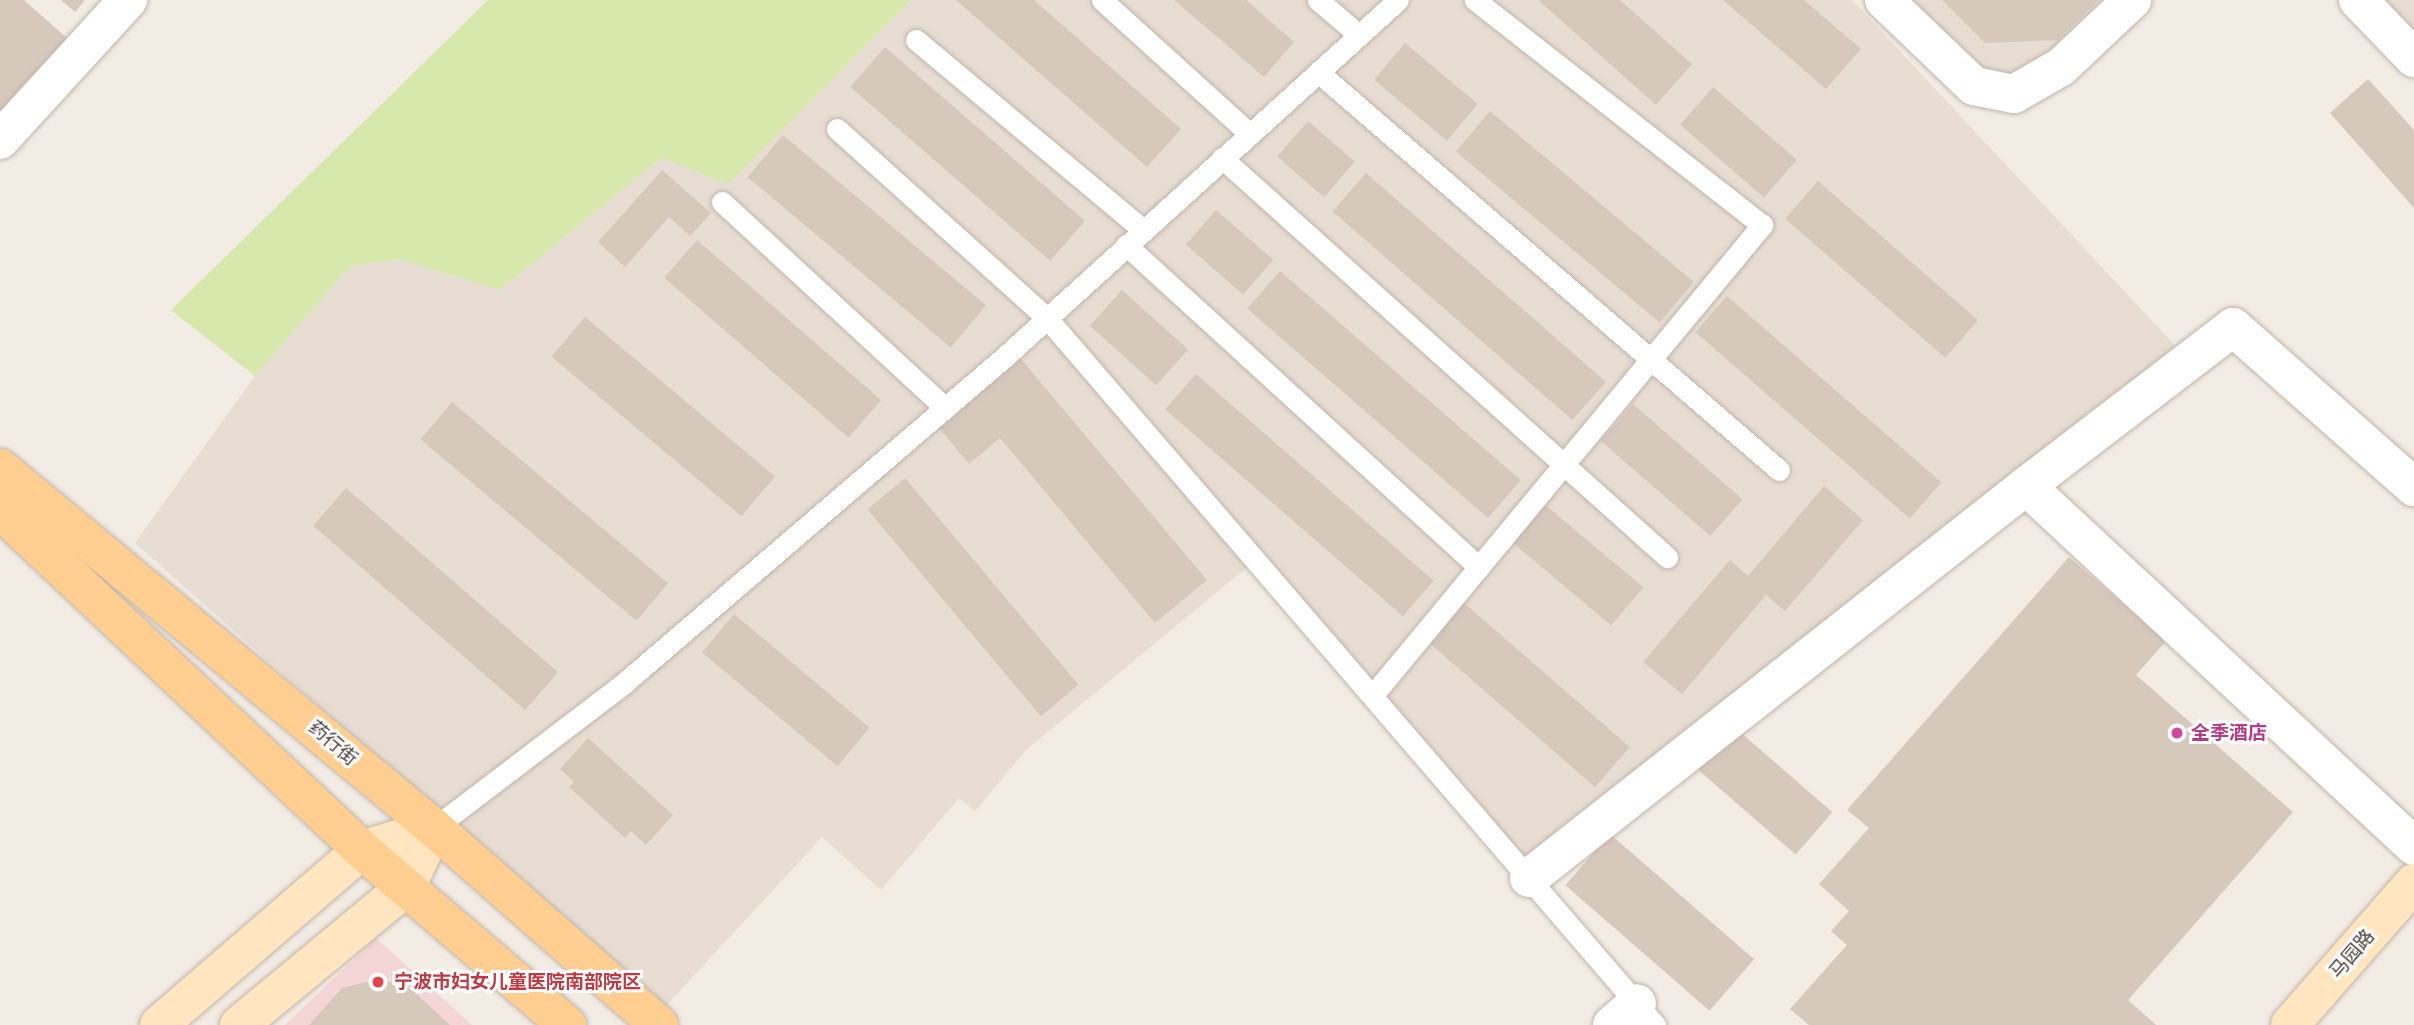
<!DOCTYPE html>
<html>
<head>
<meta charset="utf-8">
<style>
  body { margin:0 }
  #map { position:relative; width:2414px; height:1025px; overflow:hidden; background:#f2ece4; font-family:Inter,"Noto Sans SC",sans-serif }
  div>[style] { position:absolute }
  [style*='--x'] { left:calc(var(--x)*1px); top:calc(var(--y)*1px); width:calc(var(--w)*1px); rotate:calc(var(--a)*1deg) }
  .residential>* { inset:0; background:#e7ddd2 }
  .medical>* { inset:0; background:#f4d6d7 }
  .green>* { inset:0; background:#d6e8ab }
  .building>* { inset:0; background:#d7c8bc; transform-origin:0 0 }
  .roads { filter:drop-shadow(0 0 2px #c1b5a9) drop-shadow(0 0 2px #c1b5a9) }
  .lane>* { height:21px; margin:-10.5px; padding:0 10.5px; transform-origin:10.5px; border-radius:10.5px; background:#fff }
  .street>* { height:38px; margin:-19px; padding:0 19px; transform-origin:19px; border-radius:19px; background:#fff }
  .secondary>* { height:38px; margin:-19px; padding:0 19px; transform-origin:19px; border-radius:19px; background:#ffe6c1 }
  .primary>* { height:38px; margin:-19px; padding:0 19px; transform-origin:19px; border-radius:19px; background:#ffce90 }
  .dots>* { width:19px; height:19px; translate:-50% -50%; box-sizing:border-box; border:4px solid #fff; border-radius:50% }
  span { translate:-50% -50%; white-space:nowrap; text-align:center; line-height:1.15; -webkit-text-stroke:6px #fff; paint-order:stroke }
  .hotel-label { font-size:19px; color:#b23c85; font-weight:700 }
  .left { translate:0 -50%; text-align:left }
  .street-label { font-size:19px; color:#453b34 }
  .health-label { font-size:19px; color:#be3a42; font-weight:700 }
</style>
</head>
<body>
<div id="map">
  <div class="residential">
    <div style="clip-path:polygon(911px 0,1852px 0,2183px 354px,1528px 867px,1263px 554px,1026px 750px,975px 811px,959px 798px,881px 890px,822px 837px,662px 1010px,135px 543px,255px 376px,350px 266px,398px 259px,500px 290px,661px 158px,728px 184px)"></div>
    <div style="clip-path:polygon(1912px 0,2119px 0,2014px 78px,1981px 72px)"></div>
    <div style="clip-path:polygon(2368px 0,2414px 0,2414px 46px)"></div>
  </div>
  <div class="medical">
    <div style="clip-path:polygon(376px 938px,472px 1025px,285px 1025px)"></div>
  </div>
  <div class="green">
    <div style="clip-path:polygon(488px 0,911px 0,728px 184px,661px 158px,500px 290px,398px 259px,350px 266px,255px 376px,171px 310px)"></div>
  </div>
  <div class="building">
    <div style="clip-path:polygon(0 0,24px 0,69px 40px,0 119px)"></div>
    <div style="clip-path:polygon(61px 0,85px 0,75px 12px)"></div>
    <div style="clip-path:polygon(956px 0,1034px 0,1181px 129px,1147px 167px)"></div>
    <div style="clip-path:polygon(1174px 0,1246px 0,1294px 42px,1264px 77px)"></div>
    <div style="clip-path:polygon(1538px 0,1620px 0,1692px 64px,1656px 105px)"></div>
    <div style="clip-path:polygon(1723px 0,1804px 0,1861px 49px,1826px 89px)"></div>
    <div style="clip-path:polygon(1942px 0,2099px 0,2058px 40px,1985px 43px)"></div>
    <div style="left:1405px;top:43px;width:95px;height:48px;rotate:40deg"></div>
    <div style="left:885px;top:47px;width:265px;height:53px;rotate:41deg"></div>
    <div style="clip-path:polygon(2368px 79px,2414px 130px,2414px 208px,2330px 113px)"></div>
    <div style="left:1713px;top:87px;width:111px;height:50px;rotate:41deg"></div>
    <div style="left:1490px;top:111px;width:266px;height:53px;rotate:40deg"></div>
    <div style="left:1308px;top:121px;width:62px;height:47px;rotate:41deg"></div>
    <div style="left:783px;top:135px;width:265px;height:55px;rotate:40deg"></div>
    <div style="clip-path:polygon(662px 170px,711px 213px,690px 236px,669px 217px,625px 267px,598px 242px)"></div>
    <div style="left:1366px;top:173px;width:318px;height:51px;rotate:41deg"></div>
    <div style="left:1818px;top:181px;width:212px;height:50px;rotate:41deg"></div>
    <div style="left:1216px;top:210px;width:76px;height:46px;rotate:41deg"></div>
    <div style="left:697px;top:240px;width:244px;height:50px;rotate:41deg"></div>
    <div style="left:1280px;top:271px;width:319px;height:50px;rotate:41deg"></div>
    <div style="left:1122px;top:290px;width:89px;height:48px;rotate:42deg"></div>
    <div style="left:1727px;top:296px;width:284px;height:48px;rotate:41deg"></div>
    <div style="left:585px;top:317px;width:248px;height:52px;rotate:40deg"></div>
    <div style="clip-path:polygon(1021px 359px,1207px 580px,1155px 623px,1000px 438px,969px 464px,939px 428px)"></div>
    <div style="left:1196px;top:374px;width:315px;height:47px;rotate:41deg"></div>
    <div style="left:452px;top:402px;width:282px;height:49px;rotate:40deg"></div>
    <div style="left:1633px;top:404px;width:145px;height:49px;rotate:41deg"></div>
    <div style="left:905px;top:478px;width:270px;height:49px;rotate:50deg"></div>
    <div style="clip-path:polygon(1824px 486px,1863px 520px,1785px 611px,1766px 595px,1682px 694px,1643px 662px,1730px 560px,1748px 576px)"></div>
    <div style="left:346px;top:488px;width:281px;height:50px;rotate:41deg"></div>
    <div style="left:1543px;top:503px;width:131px;height:50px;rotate:40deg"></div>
    <div style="clip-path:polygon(2069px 557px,2166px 641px,2136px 675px,2293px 812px,2128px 1000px,2156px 1025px,1809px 1025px,1790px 1009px,1847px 945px,1831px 931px,1849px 911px,1819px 884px,1869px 828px,1847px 810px)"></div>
    <div style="left:1463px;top:602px;width:221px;height:53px;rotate:41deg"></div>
    <div style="left:734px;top:614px;width:177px;height:50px;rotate:40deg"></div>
    <div style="left:1732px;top:725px;width:133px;height:56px;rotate:41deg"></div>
    <div style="clip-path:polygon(588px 738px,673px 815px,646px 845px,631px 831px,625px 838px,569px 787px,574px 782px,560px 769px)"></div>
    <div style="left:1610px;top:834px;width:191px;height:68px;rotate:41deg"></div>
    <div style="clip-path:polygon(379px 979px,410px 988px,450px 1025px,309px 1025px,342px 988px)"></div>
  </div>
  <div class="roads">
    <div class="lane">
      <div style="--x:1102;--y:0;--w:200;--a:42.2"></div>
      <div style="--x:1318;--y:0;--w:54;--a:40.5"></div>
      <div style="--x:916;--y:40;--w:296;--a:39.9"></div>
      <div style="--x:1318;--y:72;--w:609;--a:40.81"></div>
      <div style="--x:837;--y:129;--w:281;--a:42"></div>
      <div style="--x:1046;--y:317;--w:934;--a:49.3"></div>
      <div style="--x:1222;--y:158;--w:598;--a:41.88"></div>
      <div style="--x:722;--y:202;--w:304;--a:42.7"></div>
      <div style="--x:1126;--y:245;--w:478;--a:42.4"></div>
      <div style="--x:1372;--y:696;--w:612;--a:-50.37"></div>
      <div style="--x:1762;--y:225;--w:365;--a:-141.9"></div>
      <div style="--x:434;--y:828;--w:239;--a:-37.3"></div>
      <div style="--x:624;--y:683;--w:495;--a:-40.6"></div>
      <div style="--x:1000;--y:361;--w:537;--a:-42.21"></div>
    </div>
    <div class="street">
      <div style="--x:1884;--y:0;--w:124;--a:43.7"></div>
      <div style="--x:1974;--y:86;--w:41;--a:11.3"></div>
      <div style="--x:2014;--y:94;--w:54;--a:-29.9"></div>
      <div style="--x:2061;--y:67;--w:98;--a:-43.3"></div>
      <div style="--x:2358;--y:0;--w:81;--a:46"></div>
      <div style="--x:0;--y:140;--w:190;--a:-47.6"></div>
      <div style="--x:2026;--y:486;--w:261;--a:-37.5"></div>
      <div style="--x:2233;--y:327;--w:242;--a:41.5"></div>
      <div style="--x:1529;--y:878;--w:633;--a:-38.26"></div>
      <div style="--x:2026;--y:486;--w:529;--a:42.86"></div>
      <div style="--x:1612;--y:1025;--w:33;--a:-41"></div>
    </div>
    <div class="secondary">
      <div style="--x:159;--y:1025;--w:268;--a:-40.8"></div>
      <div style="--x:362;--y:850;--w:75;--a:-17"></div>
      <div style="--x:434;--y:828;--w:65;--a:115.4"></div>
      <div style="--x:406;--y:887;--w:217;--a:140.4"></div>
      <div style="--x:2290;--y:1025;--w:189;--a:-48.9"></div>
    </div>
    <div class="primary">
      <div style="--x:0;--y:468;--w:564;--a:39.68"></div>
      <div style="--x:434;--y:828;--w:299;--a:41.2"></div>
      <div style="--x:0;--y:510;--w:497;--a:43.2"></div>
      <div style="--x:362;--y:850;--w:270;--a:40.5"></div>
    </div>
  </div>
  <div class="dots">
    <div style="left:2177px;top:733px;background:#d1479c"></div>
    <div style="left:378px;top:982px;background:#e0444e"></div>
  </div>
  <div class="hotel-label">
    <span class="left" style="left:2191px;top:733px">全季酒店</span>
  </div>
  <div class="street-label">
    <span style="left:333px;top:743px;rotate:40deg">药行街</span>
    <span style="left:2352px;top:954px;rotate:-49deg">马园路</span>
  </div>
  <div class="health-label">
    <span class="left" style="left:394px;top:982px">宁波市妇女儿童医院南部院区</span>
  </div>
</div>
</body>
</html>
